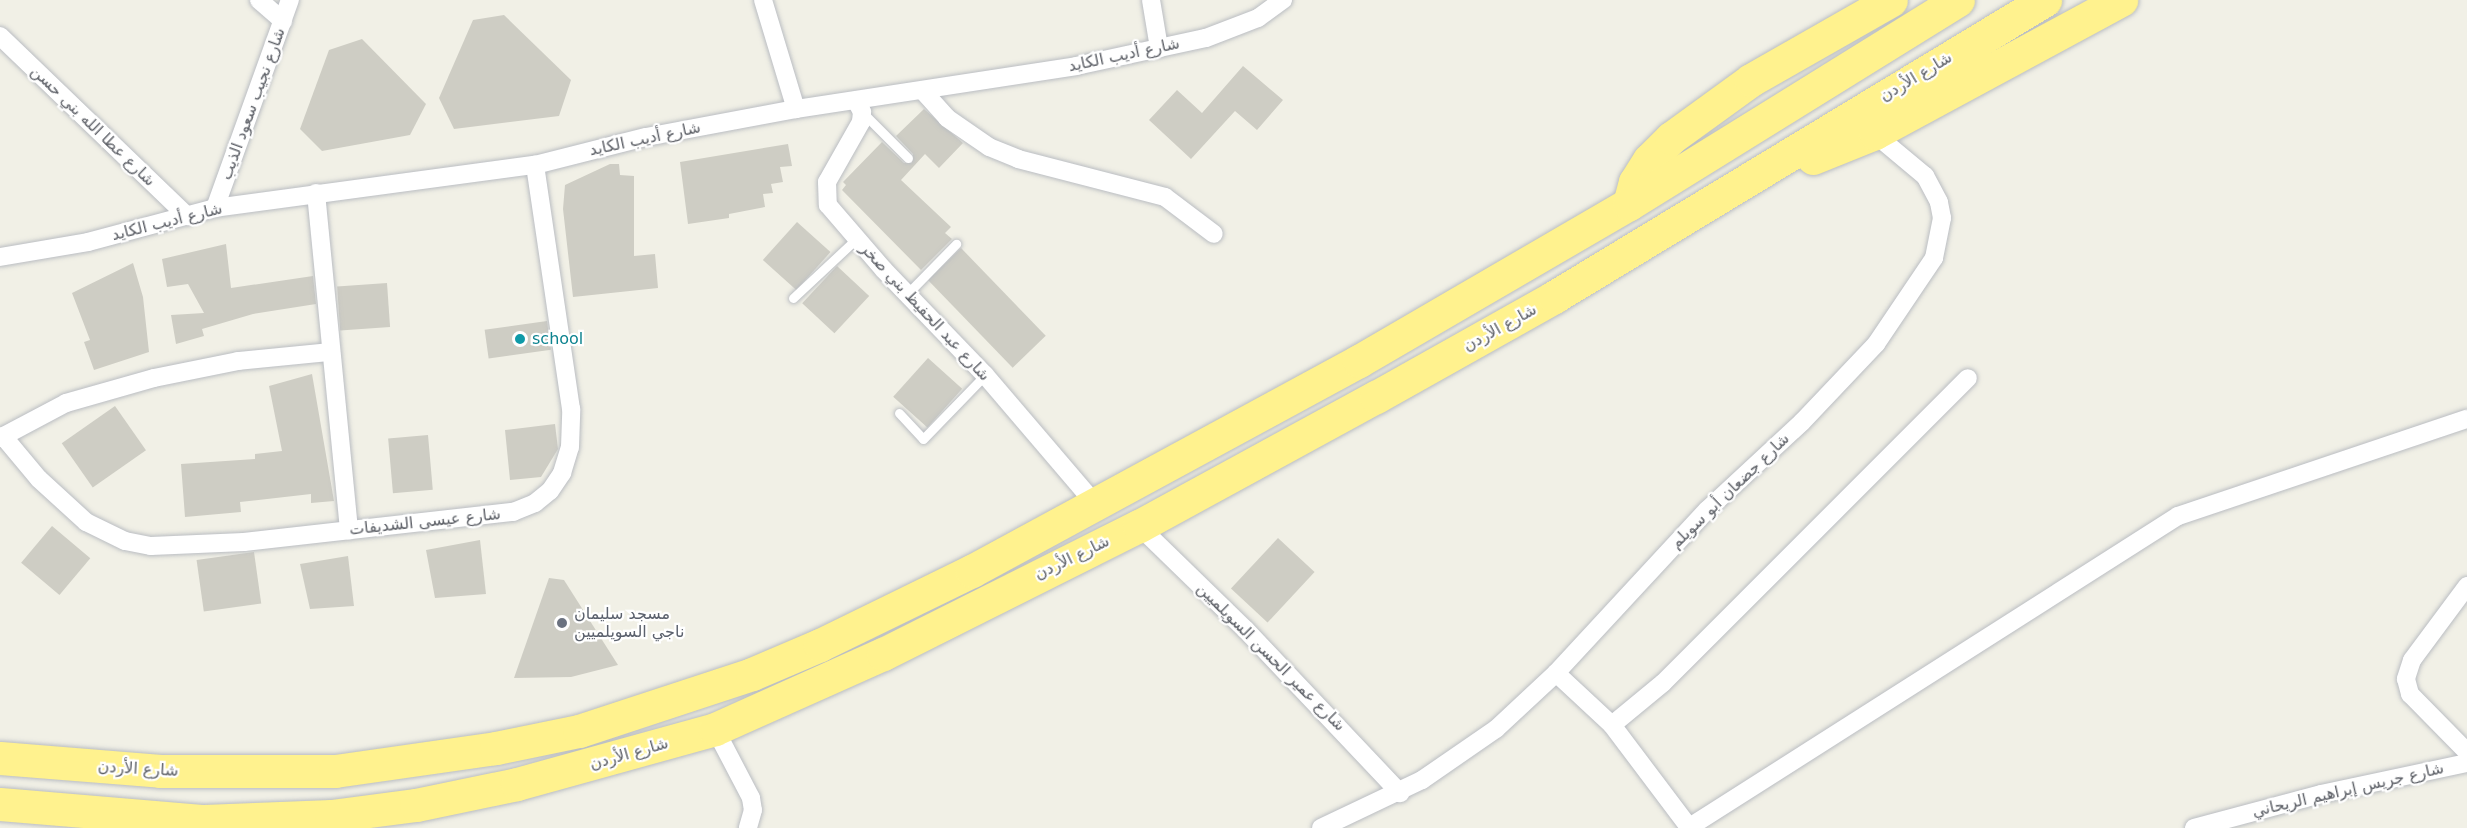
<!DOCTYPE html>
<html>
<head>
<meta charset="utf-8">
<style>
  body { margin:0 }
  #map { position:relative; width:2467px; height:828px; overflow:hidden; background:#f1f0e6; font-family:"DejaVu Sans",Cairo,sans-serif }
  div>[style] { position:absolute }
  [style*='--x'] { left:calc(var(--x)*1px); top:calc(var(--y)*1px); width:calc(var(--w)*1px); rotate:calc(var(--a)*1deg) }
  .building>* { inset:0; background:#cecdc4; transform-origin:0 0 }
  .roads { filter:drop-shadow(0 0 2px #babdc2) drop-shadow(0 0 2px #babdc2) }
  .lane>* { height:9px; margin:-4.5px; padding:0 4.5px; transform-origin:4.5px; border-radius:4.5px; background:#fff }
  .street>* { height:18px; margin:-9px; padding:0 9px; transform-origin:9px; border-radius:9px; background:#fff }
  .highway>* { height:33px; margin:-16.5px; padding:0 16.5px; transform-origin:16.5px; border-radius:16.5px; background:#fff28e }
  .dots>* { width:16px; height:16px; translate:-50% -50%; box-sizing:border-box; border:3px solid #fff; border-radius:50% }
  span { translate:-50% -50%; white-space:nowrap; text-align:center; line-height:1.15; -webkit-text-stroke:4.5px #fff; paint-order:stroke }
  .street-label { font-size:16px; color:#5d6067 }
  .culture-label { font-size:16px; color:#0d838f }
  .left { translate:0 -50%; text-align:left }
  .worship-label { font-size:16px; color:#5b616d }
</style>
</head>
<body>
<div id="map">
  <div class="building">
    <div style="clip-path:polygon(504px 15px,571px 80px,559px 116px,454px 129px,439px 98px,473px 20px)"></div>
    <div style="clip-path:polygon(362px 39px,426px 104px,410px 135px,322px 151px,300px 129px,329px 50px)"></div>
    <div style="clip-path:polygon(1243px 66px,1283px 100px,1257px 130px,1235px 111px,1191px 159px,1149px 120px,1177px 90px,1202px 113px)"></div>
    <div style="clip-path:polygon(924px 109px,963px 143px,939px 168px,925px 154px,901px 180px,951px 227px,945px 233px,952px 239px,921px 270px,842px 190px,846px 185px,843px 182px,882px 142px,904px 163px,912px 163px,913px 154px,896px 136px)"></div>
    <div style="clip-path:polygon(788px 144px,792px 166px,780px 167px,783px 182px,771px 184px,773px 193px,763px 194px,765px 207px,729px 214px,729px 218px,688px 224px,680px 162px)"></div>
    <div style="clip-path:polygon(610px 164px,619px 164px,620px 175px,634px 176px,634px 256px,655px 254px,658px 288px,573px 297px,563px 209px,565px 185px)"></div>
    <div style="left:797px;top:222px;width:45px;height:51px;rotate:42deg"></div>
    <div style="clip-path:polygon(226px 244px,231px 288px,313px 276px,316px 304px,253px 314px,202px 329px,204px 336px,176px 344px,171px 315px,204px 313px,188px 284px,167px 287px,162px 259px)"></div>
    <div style="left:961px;top:248px;width:122px;height:46px;rotate:46deg"></div>
    <div style="clip-path:polygon(133px 263px,143px 297px,149px 352px,94px 370px,84px 342px,90px 340px,72px 293px)"></div>
    <div style="left:837px;top:266px;width:44px;height:51px;rotate:43deg"></div>
    <div style="left:387px;top:283px;width:44px;height:50px;rotate:86deg"></div>
    <div style="left:547px;top:321px;width:29px;height:63px;rotate:82deg"></div>
    <div style="left:928px;top:358px;width:46px;height:52px;rotate:42deg"></div>
    <div style="clip-path:polygon(312px 374px,334px 501px,311px 503px,311px 494px,240px 502px,241px 512px,185px 517px,181px 464px,255px 459px,255px 454px,282px 451px,269px 386px)"></div>
    <div style="left:115px;top:406px;width:54px;height:65px;rotate:55deg"></div>
    <div style="clip-path:polygon(555px 424px,558px 449px,541px 477px,510px 480px,505px 430px)"></div>
    <div style="left:428px;top:435px;width:55px;height:40px;rotate:85deg"></div>
    <div style="left:52px;top:526px;width:50px;height:48px;rotate:40deg"></div>
    <div style="left:1278px;top:538px;width:50px;height:69px;rotate:43deg"></div>
    <div style="clip-path:polygon(480px 540px,486px 594px,435px 598px,426px 550px)"></div>
    <div style="left:254px;top:552px;width:52px;height:58px;rotate:82deg"></div>
    <div style="clip-path:polygon(348px 556px,354px 606px,310px 609px,300px 564px)"></div>
    <div style="clip-path:polygon(549px 578px,564px 580px,618px 665px,571px 677px,514px 678px)"></div>
  </div>
  <div class="roads">
    <div class="lane">
      <div style="--x:862;--y:112;--w:65;--a:45"></div>
      <div style="--x:908;--y:293;--w:69;--a:-45.6"></div>
      <div style="--x:793;--y:298;--w:86;--a:-43.1"></div>
      <div style="--x:899;--y:413;--w:35;--a:47"></div>
      <div style="--x:923;--y:439;--w:89;--a:-45.9"></div>
    </div>
    <div class="street">
      <div style="--x:259;--y:0;--w:32;--a:41"></div>
      <div style="--x:763;--y:0;--w:114;--a:73.2"></div>
      <div style="--x:1151;--y:0;--w:49;--a:80.5"></div>
      <div style="--x:0;--y:36;--w:260;--a:43.9"></div>
      <div style="--x:923;--y:91;--w:36;--a:48"></div>
      <div style="--x:947;--y:118;--w:51;--a:34.6"></div>
      <div style="--x:989;--y:147;--w:31;--a:22"></div>
      <div style="--x:1018;--y:159;--w:152;--a:14.5"></div>
      <div style="--x:1165;--y:197;--w:61;--a:37.1"></div>
      <div style="--x:856;--y:101;--w:13;--a:61"></div>
      <div style="--x:862;--y:112;--w:10;--a:96"></div>
      <div style="--x:861;--y:122;--w:69;--a:119.5"></div>
      <div style="--x:827;--y:182;--w:23;--a:88"></div>
      <div style="--x:828;--y:205;--w:86;--a:49.3"></div>
      <div style="--x:884;--y:270;--w:146;--a:46.1"></div>
      <div style="--x:985;--y:375;--w:172;--a:49.5"></div>
      <div style="--x:316;--y:193;--w:339;--a:84.4"></div>
      <div style="--x:215;--y:208;--w:221;--a:-70.2"></div>
      <div style="--x:0;--y:257;--w:89;--a:-9.7"></div>
      <div style="--x:88;--y:242;--w:131;--a:-15"></div>
      <div style="--x:215;--y:208;--w:323;--a:-7.7"></div>
      <div style="--x:535;--y:165;--w:114;--a:-14.2"></div>
      <div style="--x:646;--y:137;--w:153;--a:-10.6"></div>
      <div style="--x:796;--y:109;--w:283;--a:-8.7"></div>
      <div style="--x:1076;--y:66;--w:133;--a:-12.2"></div>
      <div style="--x:1206;--y:38;--w:56;--a:-21"></div>
      <div style="--x:1258;--y:18;--w:31;--a:-36"></div>
      <div style="--x:3;--y:436;--w:56;--a:50.1"></div>
      <div style="--x:39;--y:479;--w:64;--a:42.5"></div>
      <div style="--x:86;--y:522;--w:43;--a:26"></div>
      <div style="--x:125;--y:541;--w:26;--a:11"></div>
      <div style="--x:151;--y:546;--w:93;--a:-2.5"></div>
      <div style="--x:244;--y:542;--w:271;--a:-6.4"></div>
      <div style="--x:513;--y:512;--w:24;--a:-22"></div>
      <div style="--x:535;--y:503;--w:19;--a:-39"></div>
      <div style="--x:550;--y:491;--w:22;--a:-56"></div>
      <div style="--x:562;--y:473;--w:27;--a:-73"></div>
      <div style="--x:570;--y:447;--w:38;--a:-88"></div>
      <div style="--x:571;--y:409;--w:247;--a:-98.4"></div>
      <div style="--x:0;--y:438;--w:75;--a:-27.9"></div>
      <div style="--x:66;--y:403;--w:91;--a:-15.9"></div>
      <div style="--x:154;--y:378;--w:86;--a:-11.4"></div>
      <div style="--x:238;--y:361;--w:92;--a:-5.6"></div>
      <div style="--x:1139;--y:526;--w:148;--a:44.2"></div>
      <div style="--x:1245;--y:629;--w:226;--a:46.6"></div>
      <div style="--x:2467;--y:586;--w:92;--a:126.6"></div>
      <div style="--x:2412;--y:660;--w:20;--a:108"></div>
      <div style="--x:2406;--y:679;--w:16;--a:75"></div>
      <div style="--x:2410;--y:694;--w:81;--a:45.5"></div>
      <div style="--x:1556;--y:673;--w:76;--a:42.9"></div>
      <div style="--x:1612;--y:725;--w:66;--a:-39.5"></div>
      <div style="--x:1663;--y:683;--w:431;--a:-45"></div>
      <div style="--x:1612;--y:725;--w:128;--a:53"></div>
      <div style="--x:715;--y:729;--w:78;--a:62.4"></div>
      <div style="--x:751;--y:798;--w:12;--a:81"></div>
      <div style="--x:753;--y:810;--w:19;--a:106"></div>
      <div style="--x:1321;--y:828;--w:112;--a:-25.4"></div>
      <div style="--x:1422;--y:780;--w:90;--a:-34.6"></div>
      <div style="--x:1496;--y:729;--w:82;--a:-43"></div>
      <div style="--x:1556;--y:673;--w:222;--a:-47.2"></div>
      <div style="--x:1707;--y:510;--w:129;--a:-42.8"></div>
      <div style="--x:1802;--y:422;--w:108;--a:-46.5"></div>
      <div style="--x:1876;--y:344;--w:104;--a:-56"></div>
      <div style="--x:1934;--y:258;--w:41;--a:-78.7"></div>
      <div style="--x:1942;--y:218;--w:16;--a:-101"></div>
      <div style="--x:1939;--y:202;--w:30;--a:-118"></div>
      <div style="--x:1925;--y:176;--w:72;--a:-140.1"></div>
      <div style="--x:1688;--y:828;--w:581;--a:-32.49"></div>
      <div style="--x:2178;--y:516;--w:305;--a:-18.6"></div>
      <div style="--x:2194;--y:828;--w:131;--a:-15"></div>
      <div style="--x:2321;--y:794;--w:149;--a:-12"></div>
    </div>
    <div class="highway">
      <div style="--x:1813;--y:158;--w:67;--a:-22"></div>
      <div style="--x:1875;--y:133;--w:280;--a:-28.4"></div>
      <div style="--x:1629;--y:204;--w:23;--a:-75"></div>
      <div style="--x:1635;--y:182;--w:26;--a:-58"></div>
      <div style="--x:1649;--y:160;--w:31;--a:-45"></div>
      <div style="--x:1671;--y:138;--w:99;--a:-35.9"></div>
      <div style="--x:1751;--y:80;--w:161;--a:-29.7"></div>
      <div style="--x:0;--y:758;--w:161;--a:4.6"></div>
      <div style="--x:160;--y:771;--w:175;--a:0"></div>
      <div style="--x:335;--y:771;--w:163;--a:-8.1"></div>
      <div style="--x:496;--y:748;--w:85;--a:-11.6"></div>
      <div style="--x:579;--y:731;--w:182;--a:-18.2"></div>
      <div style="--x:752;--y:674;--w:74;--a:-23.1"></div>
      <div style="--x:820;--y:645;--w:169;--a:-26"></div>
      <div style="--x:972;--y:571;--w:440;--a:-28.5"></div>
      <div style="--x:1359;--y:361;--w:312;--a:-30.2"></div>
      <div style="--x:1629;--y:204;--w:387;--a:-31.8"></div>
      <div style="--x:0;--y:804;--w:205;--a:4.8"></div>
      <div style="--x:204;--y:821;--w:127;--a:-2.3"></div>
      <div style="--x:331;--y:816;--w:86;--a:-7.4"></div>
      <div style="--x:416;--y:805;--w:103;--a:-11.7"></div>
      <div style="--x:517;--y:784;--w:205;--a:-15.5"></div>
      <div style="--x:715;--y:729;--w:184;--a:-24.1"></div>
      <div style="--x:883;--y:654;--w:286;--a:-26.6"></div>
      <div style="--x:1139;--y:526;--w:270;--a:-28.6"></div>
      <div style="--x:1376;--y:397;--w:204;--a:-29.3"></div>
      <div style="--x:1554;--y:297;--w:574;--a:-31.17"></div>
    </div>
  </div>
  <div class="dots">
    <div style="left:520px;top:339px;background:#0f9aa8"></div>
    <div style="left:562px;top:623px;background:#6b7280"></div>
  </div>
  <div class="street-label">
    <span style="left:1124px;top:55px;rotate:-12deg">شارع أديب الكايد</span>
    <span style="left:1916px;top:77px;rotate:-31deg">شارع الأردن</span>
    <span style="left:253px;top:104px;rotate:-70deg">شارع نجيب سعود الذيب</span>
    <span style="left:93px;top:126px;rotate:44deg">شارع عطا الله بني حسن</span>
    <span style="left:645px;top:139px;rotate:-12deg">شارع أديب الكايد</span>
    <span style="left:167px;top:222px;rotate:-14deg">شارع أديب الكايد</span>
    <span style="left:925px;top:312px;rotate:47deg">شارع عبد الحفيظ بني صخر</span>
    <span style="left:1500px;top:328px;rotate:-29deg">شارع الأردن</span>
    <span style="left:1730px;top:491px;rotate:-44deg">شارع جضعان أبو سويلم</span>
    <span style="left:425px;top:522px;rotate:-6deg">شارع عيسى الشديفات</span>
    <span style="left:1072px;top:558px;rotate:-26deg">شارع الأردن</span>
    <span style="left:1271px;top:657px;rotate:45deg">شارع عمير الحسن السويلميين</span>
    <span style="left:629px;top:754px;rotate:-16deg">شارع الأردن</span>
    <span style="left:138px;top:769px;rotate:3deg">شارع الأردن</span>
    <span style="left:2348px;top:790px;rotate:-13deg">شارع جريس إبراهيم الريحاني</span>
  </div>
  <div class="culture-label">
    <span class="left" style="left:532px;top:339px">school</span>
  </div>
  <div class="worship-label">
    <span class="left" style="left:574px;top:623px">مسجد سليمان<br>ناجي السويلميين</span>
  </div>
</div>
</body>
</html>
